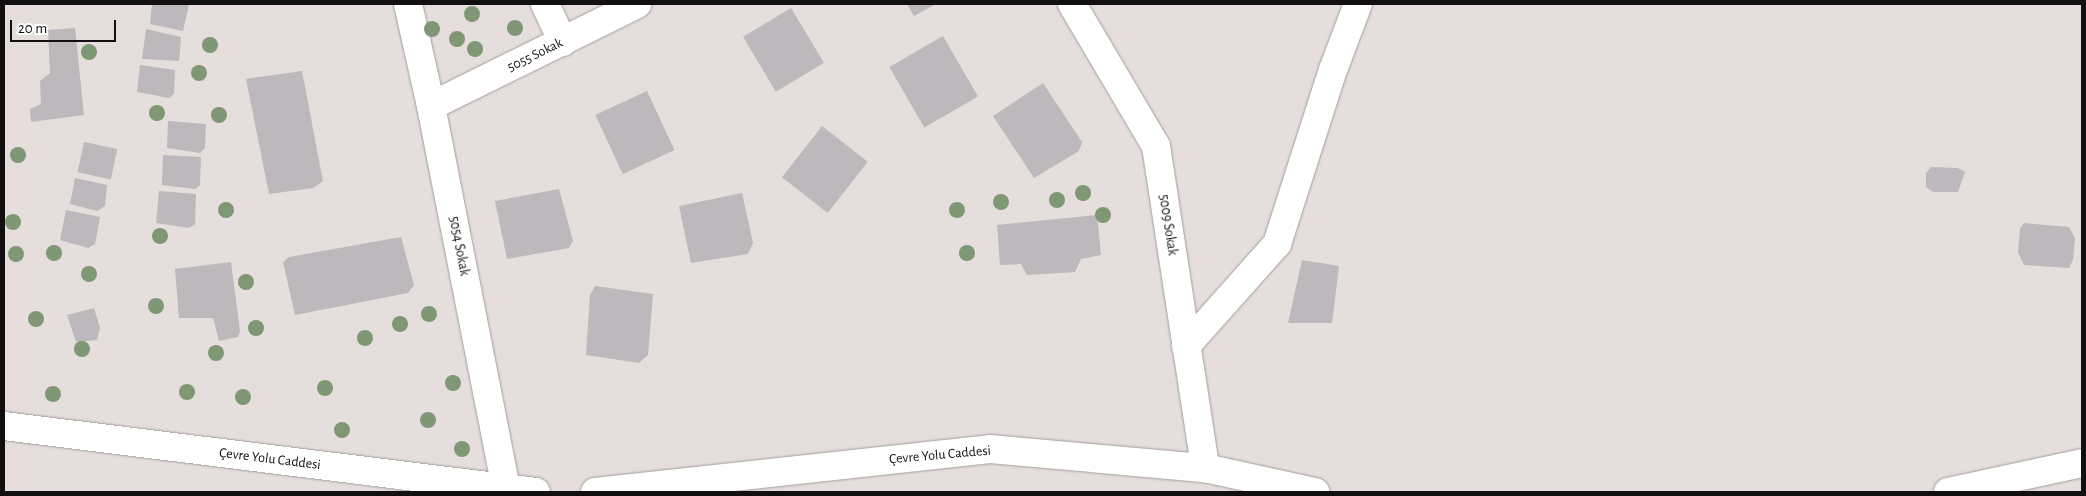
<!DOCTYPE html>
<html>
<head>
<meta charset="utf-8">
<style>
  body { margin:0 }
  #map { position:relative; width:2086px; height:496px; overflow:hidden; background:#e5dedc; font-family:"Alegreya Sans",sans-serif }
  div>[style] { position:absolute }
  [style*='--x'] { left:calc(var(--x)*1px); top:calc(var(--y)*1px); width:calc(var(--w)*1px); rotate:calc(var(--a)*1deg) }
  .building>* { inset:0; background:#bcb8bc; transform-origin:0 0 }
  .roads { filter:drop-shadow(0 0 1px #a39d9b) drop-shadow(0 0 1px #a39d9b) }
  .street>* { height:28px; margin:-14px; padding:0 14px; transform-origin:14px; border-radius:14px; background:#fff }
  .secondary>* { height:28px; margin:-14px; padding:0 14px; transform-origin:14px; border-radius:14px; background:#fff }
  .trees>* { width:16px; height:16px; margin:-8px; border-radius:50%; background:#809775 }
  span { translate:-50% -50%; white-space:nowrap; text-align:center; line-height:1.15; -webkit-text-stroke:5px #fff; paint-order:stroke }
  .street-label { font-size:14px; color:#110f0f }
  .frame { position:absolute; inset:0; border:5px solid #110f0f; pointer-events:none }
  .scale { position:absolute; left:10px; top:20px; width:106px; height:22px; box-sizing:border-box; border:2px solid #110f0f; border-top:0; padding-left:6px; font-size:15px; line-height:18px; white-space:nowrap; color:#110f0f; -webkit-text-stroke:4px #fff; paint-order:stroke }
</style>
</head>
<body>
<div id="map">
  <div class="building">
    <div style="clip-path:polygon(152px 4px,189px 4px,183px 31px,150px 24px)"></div>
    <div style="clip-path:polygon(907px 4px,936px 4px,914px 16px)"></div>
    <div style="left:791px;top:8px;width:64px;height:56px;rotate:59deg"></div>
    <div style="clip-path:polygon(75px 28px,84px 115px,31px 122px,30px 109px,41px 104px,40px 81px,50px 73px,48px 30px)"></div>
    <div style="clip-path:polygon(146px 29px,181px 37px,179px 61px,142px 59px)"></div>
    <div style="left:943px;top:36px;width:70px;height:62px;rotate:60deg"></div>
    <div style="clip-path:polygon(140px 65px,175px 70px,174px 94px,169px 98px,137px 92px)"></div>
    <div style="clip-path:polygon(302px 71px,323px 181px,313px 188px,269px 194px,246px 79px)"></div>
    <div style="clip-path:polygon(1043px 83px,1082px 142px,1079px 151px,1034px 178px,993px 116px)"></div>
    <div style="left:647px;top:91px;width:65px;height:57px;rotate:65deg"></div>
    <div style="clip-path:polygon(168px 121px,206px 124px,205px 148px,200px 153px,167px 148px)"></div>
    <div style="left:822px;top:126px;width:58px;height:65px;rotate:38deg"></div>
    <div style="left:84px;top:142px;width:34px;height:31px;rotate:12deg"></div>
    <div style="clip-path:polygon(163px 155px,201px 157px,200px 185px,195px 189px,162px 185px)"></div>
    <div style="clip-path:polygon(1931px 167px,1958px 168px,1965px 172px,1958px 192px,1933px 192px,1926px 187px,1926px 173px)"></div>
    <div style="clip-path:polygon(75px 178px,107px 185px,105px 206px,97px 211px,70px 204px)"></div>
    <div style="clip-path:polygon(559px 189px,573px 241px,569px 248px,507px 259px,495px 201px)"></div>
    <div style="clip-path:polygon(159px 191px,196px 194px,195px 224px,189px 228px,156px 223px)"></div>
    <div style="clip-path:polygon(742px 193px,753px 243px,748px 254px,691px 263px,679px 206px)"></div>
    <div style="clip-path:polygon(66px 210px,100px 217px,95px 244px,88px 248px,60px 240px)"></div>
    <div style="clip-path:polygon(1097px 215px,1101px 255px,1081px 259px,1075px 272px,1027px 275px,1021px 264px,1000px 265px,997px 225px)"></div>
    <div style="clip-path:polygon(2024px 223px,2069px 227px,2075px 238px,2073px 260px,2069px 268px,2024px 265px,2018px 252px,2020px 228px)"></div>
    <div style="clip-path:polygon(401px 237px,414px 285px,408px 293px,295px 315px,283px 262px,289px 257px)"></div>
    <div style="clip-path:polygon(1302px 260px,1339px 266px,1332px 323px,1288px 323px)"></div>
    <div style="clip-path:polygon(231px 262px,240px 331px,238px 337px,219px 341px,213px 318px,179px 318px,175px 269px)"></div>
    <div style="clip-path:polygon(595px 286px,653px 294px,648px 355px,639px 363px,586px 355px,590px 295px)"></div>
    <div style="clip-path:polygon(94px 308px,100px 328px,97px 340px,76px 342px,67px 315px)"></div>
  </div>
  <div class="roads">
    <div class="street">
      <div style="--x:408;--y:4;--w:105;--a:77.3"></div>
      <div style="--x:431;--y:106;--w:390;--a:78.9"></div>
      <div style="--x:545;--y:4;--w:42;--a:64.7"></div>
      <div style="--x:431;--y:106;--w:230;--a:-26.3"></div>
      <div style="--x:1186;--y:346;--w:137;--a:-48.3"></div>
      <div style="--x:1277;--y:244;--w:183;--a:-72.2"></div>
      <div style="--x:1333;--y:70;--w:71;--a:-69.3"></div>
    </div>
    <div class="secondary">
      <div style="--x:1072;--y:4;--w:165;--a:59.4"></div>
      <div style="--x:1156;--y:146;--w:326;--a:81.3"></div>
      <div style="--x:4;--y:426;--w:536;--a:7.07"></div>
      <div style="--x:595;--y:492;--w:397;--a:-6.2"></div>
      <div style="--x:990;--y:449;--w:216;--a:5.1"></div>
      <div style="--x:1205;--y:468;--w:113;--a:12.3"></div>
      <div style="--x:1948;--y:492;--w:137;--a:-12.2"></div>
    </div>
  </div>
  <div class="trees">
    <div style="left:472px;top:14px"></div>
    <div style="left:515px;top:28px"></div>
    <div style="left:432px;top:29px"></div>
    <div style="left:457px;top:39px"></div>
    <div style="left:210px;top:45px"></div>
    <div style="left:475px;top:49px"></div>
    <div style="left:89px;top:52px"></div>
    <div style="left:199px;top:73px"></div>
    <div style="left:157px;top:113px"></div>
    <div style="left:219px;top:115px"></div>
    <div style="left:18px;top:155px"></div>
    <div style="left:1083px;top:193px"></div>
    <div style="left:1057px;top:200px"></div>
    <div style="left:1001px;top:202px"></div>
    <div style="left:226px;top:210px"></div>
    <div style="left:957px;top:210px"></div>
    <div style="left:1103px;top:215px"></div>
    <div style="left:13px;top:222px"></div>
    <div style="left:160px;top:236px"></div>
    <div style="left:54px;top:253px"></div>
    <div style="left:967px;top:253px"></div>
    <div style="left:16px;top:254px"></div>
    <div style="left:89px;top:274px"></div>
    <div style="left:246px;top:282px"></div>
    <div style="left:156px;top:306px"></div>
    <div style="left:429px;top:314px"></div>
    <div style="left:36px;top:319px"></div>
    <div style="left:400px;top:324px"></div>
    <div style="left:256px;top:328px"></div>
    <div style="left:365px;top:338px"></div>
    <div style="left:82px;top:349px"></div>
    <div style="left:216px;top:353px"></div>
    <div style="left:453px;top:383px"></div>
    <div style="left:325px;top:388px"></div>
    <div style="left:187px;top:392px"></div>
    <div style="left:53px;top:394px"></div>
    <div style="left:243px;top:397px"></div>
    <div style="left:428px;top:420px"></div>
    <div style="left:342px;top:430px"></div>
    <div style="left:462px;top:449px"></div>
  </div>
  <div class="street-label">
    <span style="left:535px;top:55px;rotate:-26deg">5055 Sokak</span>
    <span style="left:1168px;top:225px;rotate:81deg">5009 Sokak</span>
    <span style="left:459px;top:246px;rotate:79deg">5054 Sokak</span>
    <span style="left:940px;top:455px;rotate:-5deg">Çevre Yolu Caddesi</span>
    <span style="left:270px;top:459px;rotate:7deg">Çevre Yolu Caddesi</span>
  </div>
  <div class="frame"></div>
  <div class="scale">20 m</div>
</div>
</body>
</html>
